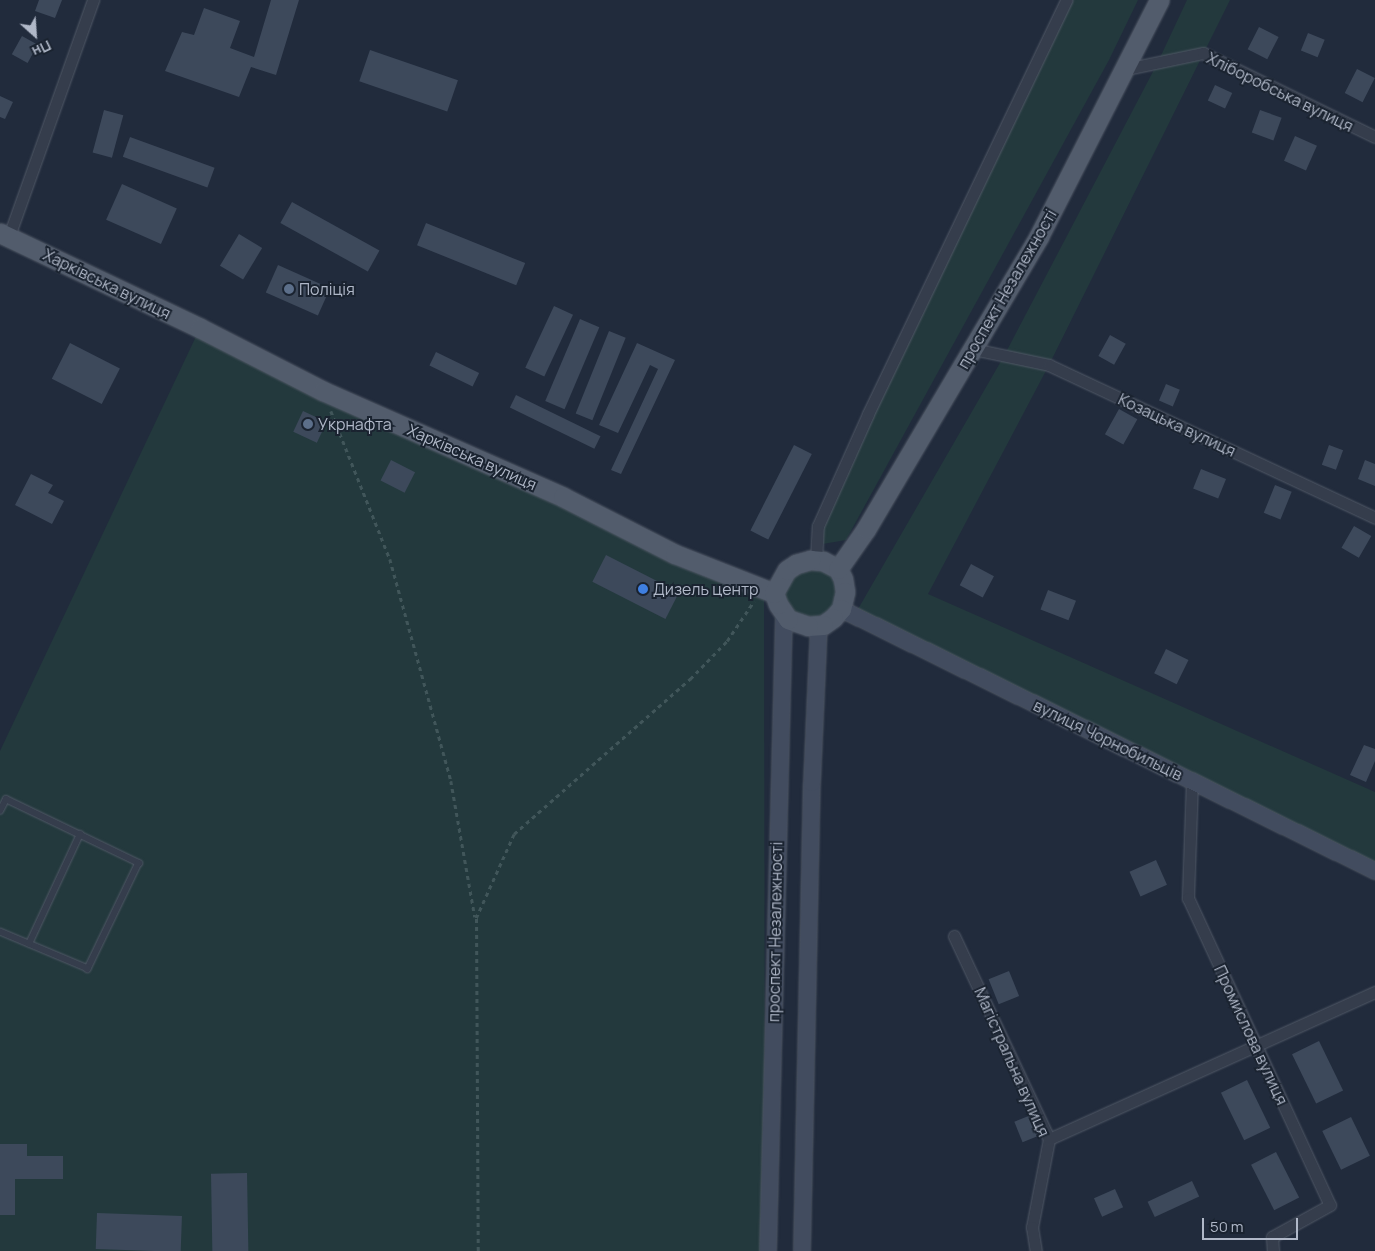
<!DOCTYPE html>
<html>
<head>
<meta charset="utf-8">
<style>
  body { margin:0 }
  #map { position:relative; width:1375px; height:1251px; overflow:hidden; background:#212b3c; font-family:Manrope,sans-serif }
  div>[style] { position:absolute }
  [style*='--x'] { left:calc(var(--x)*1px); top:calc(var(--y)*1px); width:calc(var(--w)*1px); rotate:calc(var(--a)*1deg) }
  .green>* { inset:0; background:#23393d }
  .building>* { inset:0; background:#3d495b; transform-origin:0 0 }
  .path>* { height:2.5px; margin-top:-1.25px; transform-origin:0; background:repeating-linear-gradient(90deg,#41565a 0 4px,transparent 0 8px) }
  .roads { filter:drop-shadow(0 0 1px #505866) drop-shadow(0 0 1px #505866) }
  .lane>* { height:5.5px; margin:-2.75px; padding:0 2.75px; transform-origin:2.75px; border-radius:2.75px; background:#353d4c }
  .street>* { height:11px; margin:-5.5px; padding:0 5.5px; transform-origin:5.5px; border-radius:5.5px; background:#353d4c }
  .secondary>* { height:16px; margin:-8px; padding:0 8px; transform-origin:8px; border-radius:8px; background:#424c5f }
  .primary>* { height:19px; margin:-9.5px; padding:0 9.5px; transform-origin:9.5px; border-radius:9.5px; background:#525c6c }
  .dots>* { width:14px; height:14px; translate:-50% -50%; box-sizing:border-box; border:2px solid #1a2330; border-radius:50% }
  span { translate:-50% -50%; white-space:nowrap; text-align:center; line-height:1.15; -webkit-text-stroke:4px #1a2330; paint-order:stroke }
  .street-label { font-size:16px; color:#b0b8c8 }
  .poi-label { font-size:16px; color:#b0b8c8 }
  .left { translate:0 -50%; text-align:left }
  .north { position:absolute; left:10px; top:10px; width:50px; height:50px; -webkit-text-stroke:4px #1a2330; paint-order:stroke; rotate:154deg; font-size:14px; font-weight:700; line-height:20px; text-align:center; color:#b0b8c8 }
  .north::after { content:''; display:block; margin:auto; width:18px; height:22px; background:#b0b8c8; clip-path:polygon(50% 0,100% 100%,50% 72%,0 100%) }
  .scale { position:absolute; left:1202px; top:1218px; width:96px; height:22px; box-sizing:border-box; border:2px solid #b0b8c8; border-top:0; padding-left:6px; font-size:15px; line-height:18px; white-space:nowrap; color:#b0b8c8; -webkit-text-stroke:4px #1a2330; paint-order:stroke }
</style>
</head>
<body>
<div id="map">
  <div class="green">
    <div style="clip-path:polygon(1066px 0,1138px 0,1109px 60px,846px 540px,817px 545px,818px 526px)"></div>
    <div style="clip-path:polygon(1187px 0,1230px 0,1049px 365px,928px 594px,1375px 792px,1375px 871px,854px 616px,1004px 356px,1157px 64px)"></div>
    <div style="clip-path:polygon(200px 328px,764px 590px,765px 1251px,0 1251px,0 751px)"></div>
    <div style="clip-path:polygon(832px 566px,841px 609px,797px 624px,778px 585px,787px 570px)"></div>
  </div>
  <div class="building">
    <div style="clip-path:polygon(39px 0,62px 0,55px 18px,35px 11px)"></div>
    <div style="clip-path:polygon(271px 0,299px 0,276px 75px,251px 67px,239px 97px,165px 71px,182px 32px,194px 35px,204px 8px,240px 21px,230px 48px,254px 57px)"></div>
    <div style="left:1259px;top:27px;width:22px;height:25px;rotate:27deg"></div>
    <div style="left:1308px;top:33px;width:18px;height:19px;rotate:22deg"></div>
    <div style="left:22px;top:36px;width:18px;height:21px;rotate:29deg"></div>
    <div style="left:370px;top:50px;width:93px;height:33px;rotate:19deg"></div>
    <div style="left:1357px;top:69px;width:20px;height:27px;rotate:27deg"></div>
    <div style="left:1215px;top:85px;width:19px;height:17px;rotate:25deg"></div>
    <div style="clip-path:polygon(0 96px,13px 102px,5px 119px,0 117px)"></div>
    <div style="left:104px;top:110px;width:20px;height:44px;rotate:15deg"></div>
    <div style="left:1260px;top:110px;width:23px;height:24px;rotate:20deg"></div>
    <div style="left:1295px;top:136px;width:24px;height:27px;rotate:24deg"></div>
    <div style="left:130px;top:137px;width:90px;height:21px;rotate:20deg"></div>
    <div style="left:122px;top:184px;width:60px;height:39px;rotate:24deg"></div>
    <div style="left:292px;top:202px;width:100px;height:24px;rotate:29deg"></div>
    <div style="left:426px;top:223px;width:107px;height:24px;rotate:22deg"></div>
    <div style="left:239px;top:234px;width:27px;height:37px;rotate:31deg"></div>
    <div style="left:278px;top:265px;width:57px;height:30px;rotate:24deg"></div>
    <div style="left:554px;top:306px;width:21px;height:68px;rotate:25deg"></div>
    <div style="left:580px;top:319px;width:21px;height:89px;rotate:23deg"></div>
    <div style="left:609px;top:331px;width:18px;height:89px;rotate:22deg"></div>
    <div style="left:1110px;top:335px;width:18px;height:24px;rotate:29deg"></div>
    <div style="left:70px;top:343px;width:56px;height:40px;rotate:27deg"></div>
    <div style="clip-path:polygon(637px 343px,675px 360px,621px 474px,611px 470px,658px 369px,650px 365px,618px 433px,599px 425px)"></div>
    <div style="left:436px;top:352px;width:48px;height:15px;rotate:26deg"></div>
    <div style="left:1166px;top:384px;width:15px;height:18px;rotate:23deg"></div>
    <div style="left:516px;top:395px;width:94px;height:14px;rotate:26deg"></div>
    <div style="left:1119px;top:409px;width:21px;height:29px;rotate:29deg"></div>
    <div style="left:303px;top:411px;width:26px;height:23px;rotate:25deg"></div>
    <div style="left:794px;top:445px;width:20px;height:96px;rotate:27deg"></div>
    <div style="left:1329px;top:445px;width:15px;height:21px;rotate:20deg"></div>
    <div style="left:391px;top:460px;width:27px;height:23px;rotate:27deg"></div>
    <div style="clip-path:polygon(1365px 460px,1375px 464px,1375px 486px,1358px 479px)"></div>
    <div style="left:1201px;top:469px;width:27px;height:21px;rotate:22deg"></div>
    <div style="clip-path:polygon(31px 474px,53px 485px,48px 493px,64px 501px,52px 524px,15px 505px)"></div>
    <div style="left:1275px;top:485px;width:18px;height:30px;rotate:22deg"></div>
    <div style="left:1354px;top:526px;width:20px;height:25px;rotate:30deg"></div>
    <div style="left:606px;top:555px;width:82px;height:30px;rotate:27deg"></div>
    <div style="left:971px;top:564px;width:26px;height:24px;rotate:28deg"></div>
    <div style="left:1048px;top:590px;width:30px;height:21px;rotate:21deg"></div>
    <div style="left:1166px;top:649px;width:25px;height:27px;rotate:26deg"></div>
    <div style="clip-path:polygon(1364px 745px,1375px 749px,1375px 761px,1366px 782px,1350px 775px)"></div>
    <div style="left:1156px;top:860px;width:27px;height:29px;rotate:66deg"></div>
    <div style="left:1009px;top:971px;width:27px;height:22px;rotate:68deg"></div>
    <div style="left:1319px;top:1041px;width:55px;height:30px;rotate:64deg"></div>
    <div style="left:1247px;top:1080px;width:53px;height:29px;rotate:64deg"></div>
    <div style="left:1031px;top:1115px;width:22px;height:18px;rotate:68deg"></div>
    <div style="left:1351px;top:1117px;width:43px;height:32px;rotate:64deg"></div>
    <div style="clip-path:polygon(0 1144px,27px 1144px,27px 1156px,63px 1156px,63px 1179px,15px 1179px,15px 1215px,0 1215px)"></div>
    <div style="left:1276px;top:1152px;width:51px;height:28px;rotate:63deg"></div>
    <div style="left:247px;top:1173px;width:78px;height:36px;rotate:89deg"></div>
    <div style="left:1192px;top:1181px;width:17px;height:49px;rotate:65deg"></div>
    <div style="left:1115px;top:1189px;width:20px;height:23px;rotate:66deg"></div>
    <div style="left:97px;top:1213px;width:85px;height:36px;rotate:2deg"></div>
  </div>
  <div class="path">
    <div style="--x:331;--y:411;--w:159;--a:68.3"></div>
    <div style="--x:390;--y:559;--w:230;--a:74.6"></div>
    <div style="--x:451;--y:781;--w:138;--a:80"></div>
    <div style="--x:478;--y:1251;--w:333;--a:-90.3"></div>
    <div style="--x:476;--y:918;--w:92;--a:-65.7"></div>
    <div style="--x:514;--y:834;--w:235;--a:-41.4"></div>
    <div style="--x:690;--y:679;--w:53;--a:-45.8"></div>
    <div style="--x:727;--y:641;--w:48;--a:-56"></div>
  </div>
  <div class="roads">
    <div class="lane">
      <div style="--x:0;--y:811;--w:13;--a:-63"></div>
      <div style="--x:6;--y:799;--w:148;--a:25.7"></div>
      <div style="--x:139;--y:863;--w:118;--a:115.7"></div>
      <div style="--x:88;--y:969;--w:95;--a:-157.2"></div>
      <div style="--x:29;--y:944;--w:121;--a:-65.1"></div>
    </div>
    <div class="street">
      <div style="--x:1126;--y:69;--w:79;--a:-11.7"></div>
      <div style="--x:1203;--y:53;--w:191;--a:26"></div>
      <div style="--x:9;--y:236;--w:251;--a:-70.4"></div>
      <div style="--x:973;--y:349;--w:78;--a:11.9"></div>
      <div style="--x:1049;--y:365;--w:360;--a:25.1"></div>
      <div style="--x:816;--y:561;--w:35;--a:-87"></div>
      <div style="--x:818;--y:526;--w:123;--a:-65.9"></div>
      <div style="--x:868;--y:414;--w:459;--a:-64.4"></div>
      <div style="--x:1192;--y:781;--w:117;--a:92"></div>
      <div style="--x:1188;--y:898;--w:338;--a:65.2"></div>
      <div style="--x:1330;--y:1205;--w:66;--a:151.1"></div>
      <div style="--x:1272;--y:1237;--w:14;--a:86"></div>
      <div style="--x:954;--y:936;--w:224;--a:64.9"></div>
      <div style="--x:1049;--y:1139;--w:90;--a:100.9"></div>
      <div style="--x:1032;--y:1227;--w:24;--a:81"></div>
      <div style="--x:1049;--y:1139;--w:358;--a:-24.3"></div>
    </div>
    <div class="secondary">
      <div style="--x:841;--y:609;--w:595;--a:26.13"></div>
      <div style="--x:768;--y:1251;--w:638;--a:-88.56"></div>
      <div style="--x:802;--y:1251;--w:468;--a:-88.8"></div>
      <div style="--x:812;--y:783;--w:158;--a:-87.5"></div>
    </div>
    <div class="primary">
      <div style="--x:0;--y:233;--w:221;--a:25.4"></div>
      <div style="--x:200;--y:328;--w:138;--a:27.1"></div>
      <div style="--x:323;--y:391;--w:262;--a:23.8"></div>
      <div style="--x:563;--y:497;--w:126;--a:27"></div>
      <div style="--x:675;--y:554;--w:106;--a:21.5"></div>
      <div style="--x:810;--y:560;--w:13;--a:4"></div>
      <div style="--x:823;--y:561;--w:17;--a:28"></div>
      <div style="--x:838;--y:569;--w:11;--a:63"></div>
      <div style="--x:843;--y:579;--w:13;--a:81"></div>
      <div style="--x:845;--y:592;--w:17;--a:103"></div>
      <div style="--x:841;--y:609;--w:12;--a:132"></div>
      <div style="--x:833;--y:618;--w:12;--a:145"></div>
      <div style="--x:823;--y:625;--w:15;--a:176"></div>
      <div style="--x:808;--y:626;--w:21;--a:-161"></div>
      <div style="--x:788;--y:619;--w:18;--a:-124"></div>
      <div style="--x:778;--y:604;--w:12;--a:-110"></div>
      <div style="--x:774;--y:593;--w:26;--a:-61"></div>
      <div style="--x:787;--y:570;--w:11;--a:-34"></div>
      <div style="--x:796;--y:564;--w:15;--a:-16"></div>
      <div style="--x:838;--y:569;--w:49;--a:-55"></div>
      <div style="--x:866;--y:529;--w:340;--a:-59.4"></div>
      <div style="--x:1039;--y:236;--w:265;--a:-63"></div>
    </div>
  </div>
  <div class="dots">
    <div style="left:289px;top:289px;background:#5c6f8a"></div>
    <div style="left:308px;top:424px;background:#5c6f8a"></div>
    <div style="left:643px;top:589px;background:#3f7fe0"></div>
  </div>
  <div class="street-label">
    <span style="left:1280px;top:92px;rotate:26deg">Хліборобська вулиця</span>
    <span style="left:107px;top:284px;rotate:26deg">Харківська вулиця</span>
    <span style="left:1007px;top:289px;rotate:-60deg">проспект Незалежності</span>
    <span style="left:1177px;top:425px;rotate:25deg">Козацька вулиця</span>
    <span style="left:472px;top:457px;rotate:24deg">Харківська вулиця</span>
    <span style="left:1108px;top:740px;rotate:26deg">вулиця Чорнобильців</span>
    <span style="left:775px;top:932px;rotate:-89deg">проспект Незалежності</span>
    <span style="left:1251px;top:1035px;rotate:65deg">Промислова вулиця</span>
    <span style="left:1012px;top:1062px;rotate:66deg">Магістральна вулиця</span>
  </div>
  <div class="poi-label">
    <span class="left" style="left:299px;top:289px">Поліція</span>
    <span class="left" style="left:318px;top:424px">Укрнафта</span>
    <span class="left" style="left:653px;top:589px">Дизель центр</span>
  </div>
  <div class="north">Пн</div>
  <div class="scale">50 m</div>
</div>
</body>
</html>
